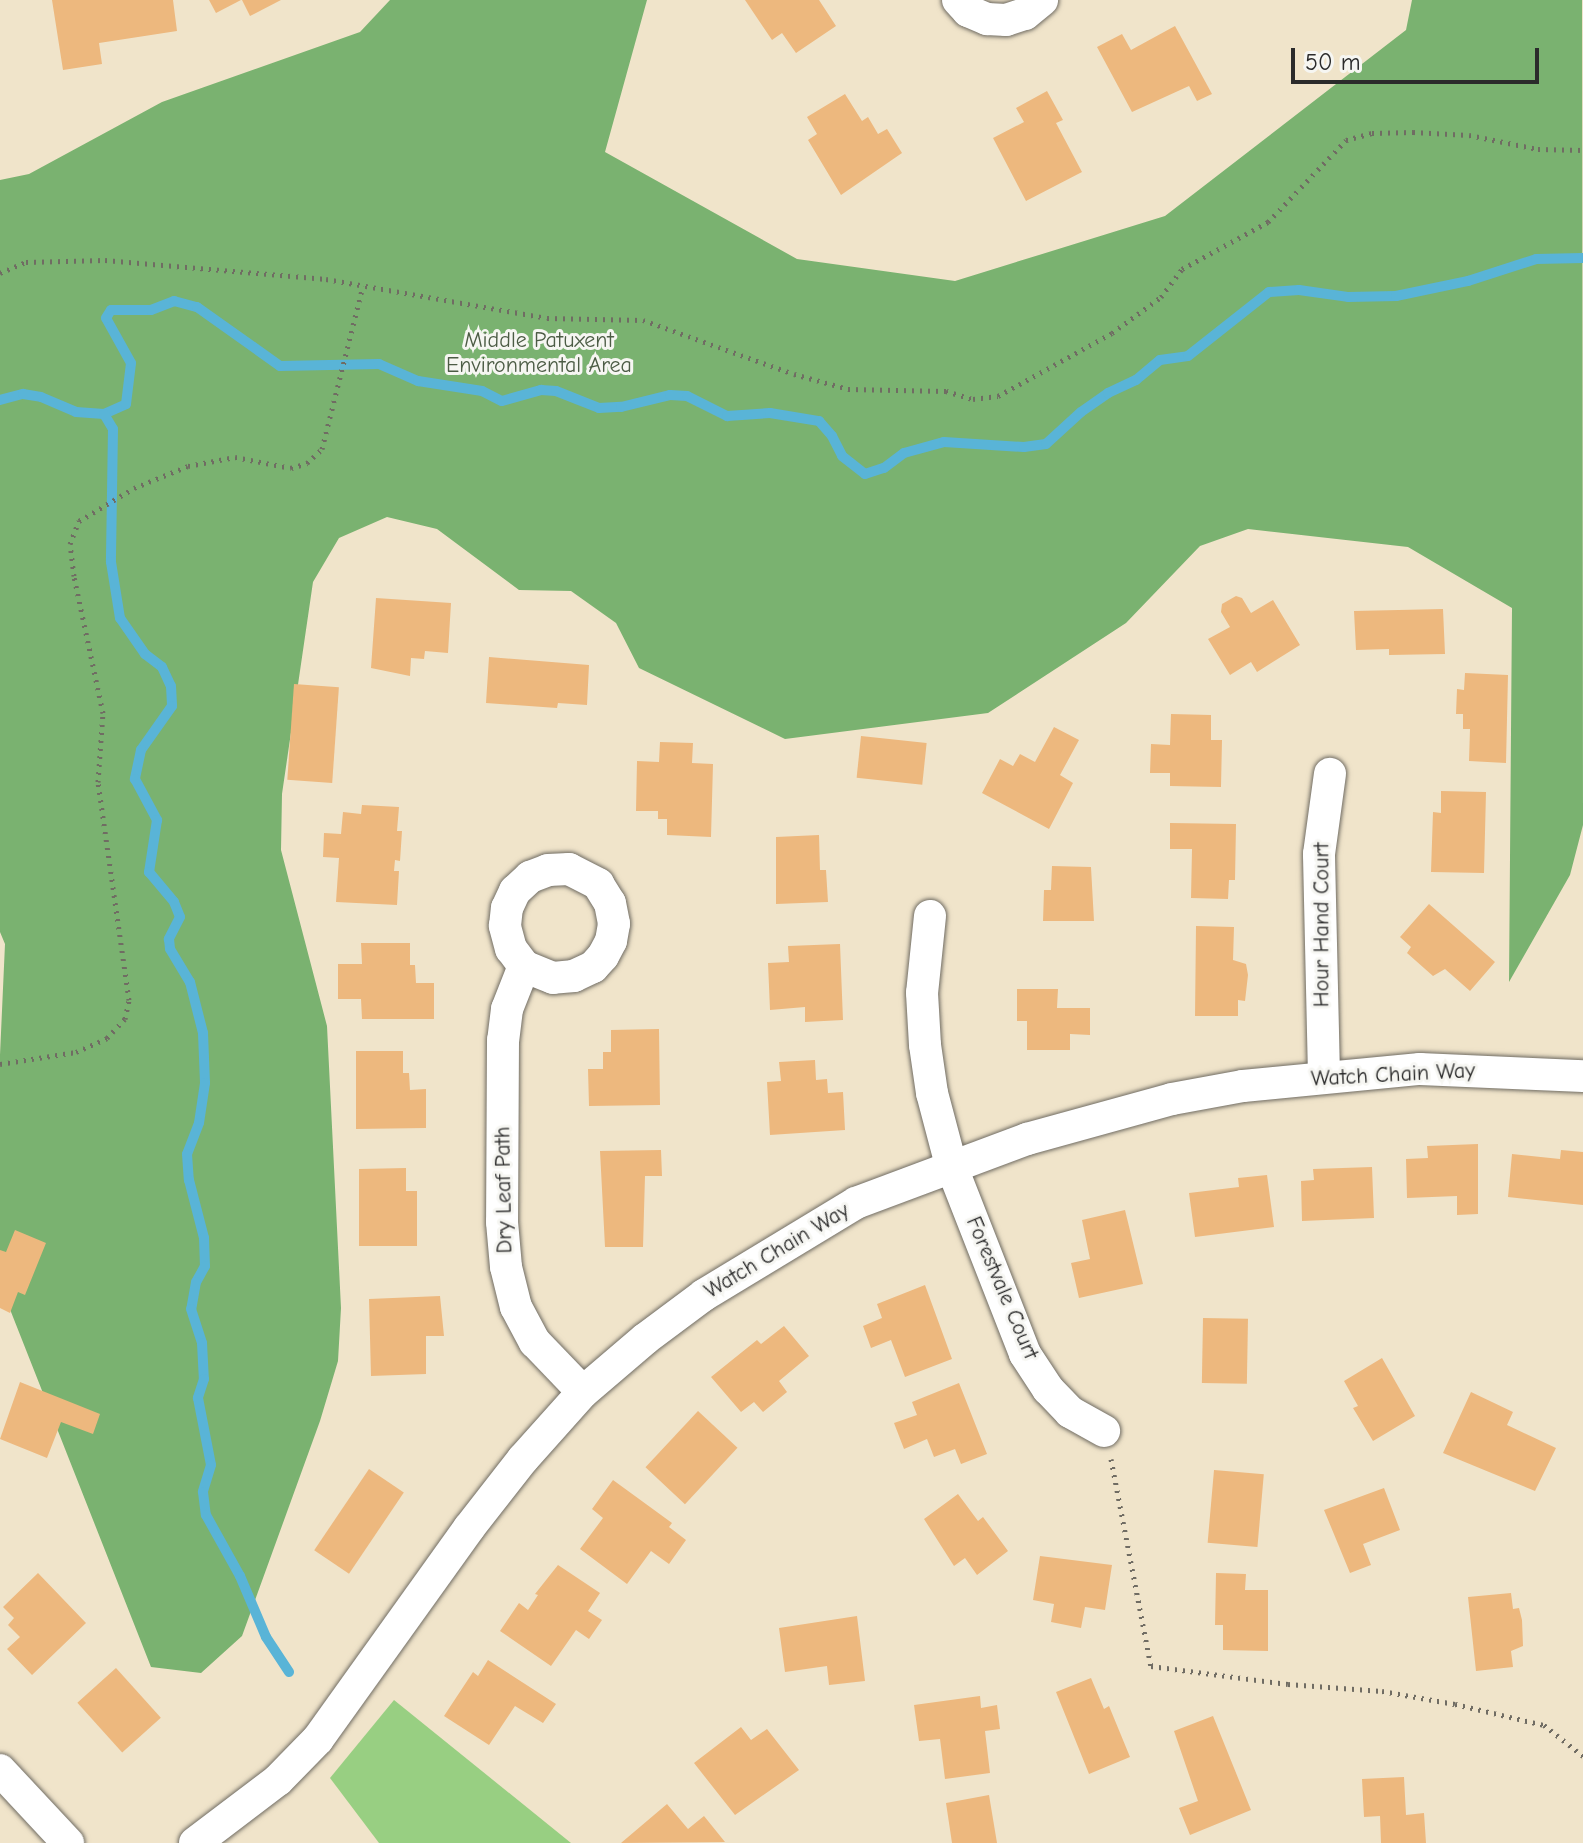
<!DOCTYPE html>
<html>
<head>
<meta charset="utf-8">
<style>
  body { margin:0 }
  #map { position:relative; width:1583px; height:1843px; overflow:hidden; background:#f0e4ca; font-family:"Comic Neue",sans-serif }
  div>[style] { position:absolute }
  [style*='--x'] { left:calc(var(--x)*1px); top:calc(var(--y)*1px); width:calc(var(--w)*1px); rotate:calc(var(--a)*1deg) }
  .green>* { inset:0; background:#98cf82 }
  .forest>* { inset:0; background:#7ab270 }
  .stream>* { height:10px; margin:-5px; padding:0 5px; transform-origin:5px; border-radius:5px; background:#59b4d7 }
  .building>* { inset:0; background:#edb87e; transform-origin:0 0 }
  .path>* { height:5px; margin-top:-2.5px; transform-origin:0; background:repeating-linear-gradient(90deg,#706c63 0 2px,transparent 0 8px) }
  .roads { filter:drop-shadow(0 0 2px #706c63) drop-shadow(0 0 2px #706c63) }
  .street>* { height:32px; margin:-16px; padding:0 16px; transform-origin:16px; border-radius:16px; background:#fff }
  span { translate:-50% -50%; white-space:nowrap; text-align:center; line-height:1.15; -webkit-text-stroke:6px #f6f6f2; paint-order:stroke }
  .park-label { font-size:22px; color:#4c5c45 }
  .street-label { font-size:22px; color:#2b2b2b }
  .scale { position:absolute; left:1291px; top:48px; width:248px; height:36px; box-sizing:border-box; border:4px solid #2b2b2b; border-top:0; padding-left:10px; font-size:24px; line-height:28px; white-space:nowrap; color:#2b2b2b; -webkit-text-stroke:6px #f6f6f2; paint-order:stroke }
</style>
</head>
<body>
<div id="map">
  <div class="green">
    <div style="clip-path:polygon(394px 1700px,571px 1843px,379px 1843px,330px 1778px)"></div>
  </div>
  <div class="forest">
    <div style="clip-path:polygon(390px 0,647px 0,605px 152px,797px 259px,955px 281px,1165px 216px,1406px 30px,1412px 0,1582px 0,1583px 825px,1570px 875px,1509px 982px,1512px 608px,1408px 547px,1248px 529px,1200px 546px,1126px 623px,988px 713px,785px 739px,639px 668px,616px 623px,571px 591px,519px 590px,437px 529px,387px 517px,339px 538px,313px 582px,282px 794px,281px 850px,327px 1026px,341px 1308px,338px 1361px,320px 1421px,242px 1636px,201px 1673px,151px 1667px,0 1284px,0 1055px,5px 944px,0 932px,0 180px,29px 174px,162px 102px,360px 32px)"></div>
  </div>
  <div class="stream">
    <div style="--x:0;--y:400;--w:24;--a:-15"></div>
    <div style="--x:23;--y:394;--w:18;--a:9"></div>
    <div style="--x:41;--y:397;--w:38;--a:23"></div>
    <div style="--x:76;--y:412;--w:28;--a:4"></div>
    <div style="--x:104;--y:414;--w:24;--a:-24"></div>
    <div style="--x:126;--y:404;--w:41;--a:-83"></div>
    <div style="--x:131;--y:363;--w:51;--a:-119.1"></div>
    <div style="--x:106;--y:318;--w:9;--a:-58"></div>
    <div style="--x:111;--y:310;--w:40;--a:0"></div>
    <div style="--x:151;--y:310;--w:25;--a:-21"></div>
    <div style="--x:174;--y:301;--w:24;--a:15"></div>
    <div style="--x:197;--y:307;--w:102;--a:35.4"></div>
    <div style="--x:280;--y:366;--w:99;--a:-1.2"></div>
    <div style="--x:379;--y:364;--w:43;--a:23.6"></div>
    <div style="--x:418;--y:381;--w:65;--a:8.9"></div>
    <div style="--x:482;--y:391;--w:22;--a:27"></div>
    <div style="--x:502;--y:401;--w:41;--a:-15.8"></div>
    <div style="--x:541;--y:390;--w:15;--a:4"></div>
    <div style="--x:556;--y:391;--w:46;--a:21.6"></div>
    <div style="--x:599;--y:408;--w:22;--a:-3"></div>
    <div style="--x:621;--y:407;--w:50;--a:-13.8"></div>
    <div style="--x:670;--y:395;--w:17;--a:3"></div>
    <div style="--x:687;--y:396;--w:45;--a:26.6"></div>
    <div style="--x:727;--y:416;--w:43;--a:-4"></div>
    <div style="--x:770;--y:413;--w:50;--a:9.3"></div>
    <div style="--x:819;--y:421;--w:20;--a:49"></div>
    <div style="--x:832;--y:436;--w:22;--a:63"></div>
    <div style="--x:842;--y:456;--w:29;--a:38"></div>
    <div style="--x:865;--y:474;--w:20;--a:-18"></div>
    <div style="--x:884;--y:468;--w:25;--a:-37"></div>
    <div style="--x:904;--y:453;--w:41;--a:-15.4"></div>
    <div style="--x:944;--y:442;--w:80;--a:3.6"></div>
    <div style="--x:1024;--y:447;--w:22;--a:-8"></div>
    <div style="--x:1046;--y:444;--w:47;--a:-42.4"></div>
    <div style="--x:1081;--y:412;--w:33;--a:-35"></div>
    <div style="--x:1108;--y:393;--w:31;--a:-25"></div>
    <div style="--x:1136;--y:380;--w:31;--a:-40"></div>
    <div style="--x:1160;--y:360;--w:28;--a:-8"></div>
    <div style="--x:1188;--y:356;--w:103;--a:-38.3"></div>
    <div style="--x:1269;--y:292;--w:30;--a:-4"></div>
    <div style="--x:1299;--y:290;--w:49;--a:8.1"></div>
    <div style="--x:1348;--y:297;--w:48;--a:-1.2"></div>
    <div style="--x:1396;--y:296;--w:74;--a:-11.8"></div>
    <div style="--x:1468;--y:281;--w:71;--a:-17.9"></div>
    <div style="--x:1536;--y:259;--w:47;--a:-1.2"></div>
    <div style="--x:104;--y:414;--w:17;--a:59"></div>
    <div style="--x:113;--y:429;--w:133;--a:90.9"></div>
    <div style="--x:111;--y:562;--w:57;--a:80.9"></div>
    <div style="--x:120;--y:618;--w:44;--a:55.2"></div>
    <div style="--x:145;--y:654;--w:21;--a:37"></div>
    <div style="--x:162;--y:667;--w:21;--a:65"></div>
    <div style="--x:171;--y:686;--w:20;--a:87"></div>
    <div style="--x:172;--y:706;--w:54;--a:125.2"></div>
    <div style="--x:141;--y:750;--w:30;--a:102"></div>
    <div style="--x:135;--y:779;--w:47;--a:61.8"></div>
    <div style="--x:157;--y:820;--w:53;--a:98.7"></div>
    <div style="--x:149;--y:872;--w:39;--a:50"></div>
    <div style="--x:174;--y:902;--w:16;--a:68"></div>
    <div style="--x:180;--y:917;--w:25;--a:117"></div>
    <div style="--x:169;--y:939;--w:10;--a:84"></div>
    <div style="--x:170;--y:949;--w:39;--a:59"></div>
    <div style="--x:190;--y:982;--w:53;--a:75.7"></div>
    <div style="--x:203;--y:1033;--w:50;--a:87.7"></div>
    <div style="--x:205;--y:1083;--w:40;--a:98.5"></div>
    <div style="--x:199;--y:1123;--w:33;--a:111"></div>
    <div style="--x:187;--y:1154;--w:26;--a:86"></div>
    <div style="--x:189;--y:1180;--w:60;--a:75.5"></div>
    <div style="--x:204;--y:1238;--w:28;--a:88"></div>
    <div style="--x:205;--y:1266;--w:18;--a:119"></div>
    <div style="--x:196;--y:1282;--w:27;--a:100"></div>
    <div style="--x:191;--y:1309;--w:36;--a:72"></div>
    <div style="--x:202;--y:1343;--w:36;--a:87"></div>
    <div style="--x:204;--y:1379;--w:20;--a:108"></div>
    <div style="--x:198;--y:1398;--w:68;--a:79"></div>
    <div style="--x:211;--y:1465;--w:28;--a:107"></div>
    <div style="--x:203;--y:1492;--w:23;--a:83"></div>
    <div style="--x:206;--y:1515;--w:70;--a:60.9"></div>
    <div style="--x:240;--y:1576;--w:66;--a:66.9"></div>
    <div style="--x:266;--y:1637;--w:42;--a:56.7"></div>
  </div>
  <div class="building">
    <div style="clip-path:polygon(52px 0,173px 0,177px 31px,99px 43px,102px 64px,63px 70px)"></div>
    <div style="clip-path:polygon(209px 0,241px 0,216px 13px)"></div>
    <div style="clip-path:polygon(242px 0,281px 0,250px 16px)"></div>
    <div style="clip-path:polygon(745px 0,819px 0,836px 26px,796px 53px,782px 33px,772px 40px)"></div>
    <div style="clip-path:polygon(1175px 26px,1212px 94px,1197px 101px,1189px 86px,1132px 112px,1097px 47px,1122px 34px,1131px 50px)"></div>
    <div style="clip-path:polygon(1047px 91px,1063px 120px,1056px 123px,1082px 172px,1026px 201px,993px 138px,1024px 122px,1016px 108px)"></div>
    <div style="clip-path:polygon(845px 94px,862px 121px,868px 117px,878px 134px,887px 129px,902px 153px,841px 195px,808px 140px,817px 134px,807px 117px)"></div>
    <div style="clip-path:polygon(1236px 596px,1242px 598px,1251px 613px,1273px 600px,1300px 645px,1257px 672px,1251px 662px,1230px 675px,1208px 639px,1230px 627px,1221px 612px,1222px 604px)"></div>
    <div style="clip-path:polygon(376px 598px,451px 603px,448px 653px,425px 651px,424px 659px,411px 658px,410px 676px,371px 668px)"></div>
    <div style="clip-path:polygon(1443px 609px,1445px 654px,1389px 655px,1389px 649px,1356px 650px,1354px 611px)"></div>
    <div style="clip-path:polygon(489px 657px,589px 665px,587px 705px,558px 703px,557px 708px,486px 703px)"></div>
    <div style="clip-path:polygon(1465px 673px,1508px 675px,1506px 763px,1469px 761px,1470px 729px,1463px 729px,1463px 714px,1456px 714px,1457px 689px,1464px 690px)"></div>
    <div style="left:294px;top:684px;width:45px;height:96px;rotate:4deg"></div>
    <div style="clip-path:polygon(1171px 714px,1211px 715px,1211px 740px,1222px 740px,1221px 787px,1170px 786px,1170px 773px,1150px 773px,1151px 744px,1170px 745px)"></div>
    <div style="clip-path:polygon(1054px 727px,1079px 740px,1060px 775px,1073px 783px,1049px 829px,982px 793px,1000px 759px,1013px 766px,1020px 754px,1035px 762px)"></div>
    <div style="left:861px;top:736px;width:66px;height:42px;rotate:6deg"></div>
    <div style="clip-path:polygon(660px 742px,693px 743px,692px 763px,713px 764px,711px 837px,667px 835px,667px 819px,658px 819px,658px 811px,636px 811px,637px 761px,659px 762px)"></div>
    <div style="clip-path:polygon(1441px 791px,1486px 792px,1484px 873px,1431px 872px,1433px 812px,1441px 813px)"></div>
    <div style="clip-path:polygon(362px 805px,399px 807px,397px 831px,402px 831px,400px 861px,395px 860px,394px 871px,399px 871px,397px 905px,336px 902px,339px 858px,323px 857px,324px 833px,341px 834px,343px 812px,361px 814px)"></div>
    <div style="clip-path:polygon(1170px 823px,1236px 824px,1235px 880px,1229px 880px,1228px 899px,1191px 898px,1192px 849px,1170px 849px)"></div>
    <div style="clip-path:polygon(819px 835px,820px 870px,826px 870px,828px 902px,776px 904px,776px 837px)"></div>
    <div style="clip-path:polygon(1052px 866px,1091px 867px,1094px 921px,1043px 921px,1044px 890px,1051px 890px)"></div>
    <div style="clip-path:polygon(1429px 904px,1495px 962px,1470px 991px,1445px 969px,1433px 976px,1407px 953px,1411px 947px,1400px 937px)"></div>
    <div style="clip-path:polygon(1196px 926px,1234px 927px,1233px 960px,1246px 964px,1248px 975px,1245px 1001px,1238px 1000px,1238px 1016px,1195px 1016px)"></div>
    <div style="clip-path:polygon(361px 943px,410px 943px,410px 965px,415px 965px,416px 983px,434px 983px,434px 1019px,362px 1019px,361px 999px,338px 999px,338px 964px,362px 964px)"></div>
    <div style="clip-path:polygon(840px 944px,843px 1020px,805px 1022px,805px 1007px,770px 1010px,768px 963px,789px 962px,788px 946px)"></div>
    <div style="clip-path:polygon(1017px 989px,1058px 989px,1057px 1008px,1090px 1008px,1090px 1035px,1070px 1034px,1070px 1050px,1027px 1050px,1027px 1021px,1017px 1021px)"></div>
    <div style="clip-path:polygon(659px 1029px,660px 1105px,589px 1106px,588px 1069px,603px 1069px,603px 1052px,611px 1052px,611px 1030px)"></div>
    <div style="clip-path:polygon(356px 1051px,403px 1051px,403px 1073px,409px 1073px,410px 1090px,426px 1089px,426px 1128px,356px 1129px)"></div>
    <div style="clip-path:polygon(815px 1060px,816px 1080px,827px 1079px,828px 1093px,843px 1092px,845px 1130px,770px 1135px,767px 1082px,781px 1081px,779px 1062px)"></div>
    <div style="clip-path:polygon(1478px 1144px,1478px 1214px,1457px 1215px,1457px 1196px,1407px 1198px,1406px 1159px,1428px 1158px,1427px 1146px)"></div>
    <div style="clip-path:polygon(661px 1150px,662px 1176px,645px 1176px,643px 1247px,605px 1247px,600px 1151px)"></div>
    <div style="clip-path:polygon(1561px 1150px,1583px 1152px,1583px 1205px,1508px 1197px,1512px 1154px,1560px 1159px)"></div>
    <div style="clip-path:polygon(1372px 1167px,1374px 1218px,1302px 1221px,1301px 1181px,1314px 1180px,1313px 1169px)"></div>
    <div style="clip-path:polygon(406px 1168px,406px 1191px,417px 1191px,417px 1246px,359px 1246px,359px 1169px)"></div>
    <div style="clip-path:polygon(1267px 1175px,1274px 1227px,1195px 1237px,1189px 1193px,1239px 1187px,1238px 1178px)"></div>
    <div style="clip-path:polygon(1125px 1210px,1143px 1284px,1079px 1298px,1071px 1263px,1090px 1259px,1082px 1220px)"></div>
    <div style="clip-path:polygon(15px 1230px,46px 1243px,25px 1295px,18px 1292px,10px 1313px,0 1308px,0 1250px,6px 1252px)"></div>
    <div style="clip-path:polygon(925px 1285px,952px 1359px,905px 1377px,891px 1340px,871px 1348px,863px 1326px,882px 1318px,877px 1304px)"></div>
    <div style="clip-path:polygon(440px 1296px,444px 1336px,426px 1336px,426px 1374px,371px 1376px,369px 1299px)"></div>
    <div style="left:1203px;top:1318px;width:45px;height:65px;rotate:1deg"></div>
    <div style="clip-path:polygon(784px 1326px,809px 1356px,779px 1381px,787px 1392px,763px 1412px,754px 1402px,741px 1412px,711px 1377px,757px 1340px,761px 1344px)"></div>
    <div style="clip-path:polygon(1382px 1358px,1415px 1416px,1373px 1441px,1353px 1408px,1358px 1406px,1344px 1381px)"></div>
    <div style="clip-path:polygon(20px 1382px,100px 1414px,93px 1434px,61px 1422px,47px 1458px,0 1439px)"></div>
    <div style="clip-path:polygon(959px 1383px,987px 1454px,961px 1464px,955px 1449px,934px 1457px,927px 1439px,904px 1449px,894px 1423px,917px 1415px,912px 1402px)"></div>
    <div style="clip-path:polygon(1471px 1392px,1513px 1412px,1507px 1425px,1556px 1448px,1535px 1491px,1443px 1453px)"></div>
    <div style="left:698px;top:1411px;width:54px;height:77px;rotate:43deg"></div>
    <div style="left:369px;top:1469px;width:42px;height:98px;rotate:34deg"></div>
    <div style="left:1214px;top:1470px;width:50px;height:73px;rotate:5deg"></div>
    <div style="clip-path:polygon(613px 1480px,672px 1523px,669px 1527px,686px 1540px,669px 1564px,651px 1551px,627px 1584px,580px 1549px,603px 1518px,592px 1509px)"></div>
    <div style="clip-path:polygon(1384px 1488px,1400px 1530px,1363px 1544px,1371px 1565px,1350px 1573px,1324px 1510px)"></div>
    <div style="clip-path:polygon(958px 1494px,978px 1521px,983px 1517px,1008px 1551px,977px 1575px,965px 1558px,954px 1566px,924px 1519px)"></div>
    <div style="clip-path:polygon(1040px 1556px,1112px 1565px,1105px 1610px,1085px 1607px,1081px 1628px,1051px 1622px,1054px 1604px,1033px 1600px)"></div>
    <div style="clip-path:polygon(558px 1565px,600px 1593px,588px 1611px,602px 1620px,589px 1639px,576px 1630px,551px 1666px,500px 1631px,519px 1603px,528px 1610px,538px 1595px,535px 1594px)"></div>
    <div style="clip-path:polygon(38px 1573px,86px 1623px,32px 1675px,7px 1649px,20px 1637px,8px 1625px,14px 1618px,3px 1607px)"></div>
    <div style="clip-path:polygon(1216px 1573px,1246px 1574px,1245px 1590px,1268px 1590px,1268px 1651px,1223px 1650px,1223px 1625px,1215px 1625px)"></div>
    <div style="clip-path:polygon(1511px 1593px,1513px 1609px,1519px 1608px,1522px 1620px,1523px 1646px,1511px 1651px,1513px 1667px,1476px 1671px,1468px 1597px)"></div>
    <div style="clip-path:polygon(857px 1616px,865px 1681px,829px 1685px,827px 1666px,785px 1672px,779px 1628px)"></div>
    <div style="clip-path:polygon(488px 1660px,556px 1704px,543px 1723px,515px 1706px,489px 1745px,444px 1716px,473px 1672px,478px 1676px)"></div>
    <div style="left:116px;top:1668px;width:67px;height:52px;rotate:48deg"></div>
    <div style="clip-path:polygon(1091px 1678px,1104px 1709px,1109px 1706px,1130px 1757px,1089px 1774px,1056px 1692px)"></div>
    <div style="clip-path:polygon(980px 1696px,981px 1708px,997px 1705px,1000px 1729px,985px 1731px,990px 1773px,945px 1779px,940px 1739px,919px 1741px,914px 1705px)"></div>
    <div style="clip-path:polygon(1213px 1716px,1251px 1810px,1190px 1835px,1179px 1808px,1198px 1801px,1174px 1731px)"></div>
    <div style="clip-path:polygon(741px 1727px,751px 1740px,767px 1729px,799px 1770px,735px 1815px,694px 1763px)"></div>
    <div style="clip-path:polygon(1404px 1777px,1406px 1815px,1424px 1813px,1426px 1843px,1381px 1843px,1380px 1816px,1364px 1817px,1362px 1779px)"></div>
    <div style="clip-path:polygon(989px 1795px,997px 1843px,952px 1843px,946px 1803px)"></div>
    <div style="clip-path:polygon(667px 1804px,688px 1829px,704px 1816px,725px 1842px,621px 1843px)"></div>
  </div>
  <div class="path">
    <div style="--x:0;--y:273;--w:28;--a:-23"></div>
    <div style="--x:26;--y:262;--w:79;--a:-1.5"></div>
    <div style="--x:105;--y:260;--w:222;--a:4.9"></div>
    <div style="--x:326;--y:279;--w:224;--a:10"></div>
    <div style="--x:547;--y:318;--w:96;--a:1.2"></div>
    <div style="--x:643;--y:320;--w:160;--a:19.7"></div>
    <div style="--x:794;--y:374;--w:56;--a:15.5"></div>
    <div style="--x:848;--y:389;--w:98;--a:1.2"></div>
    <div style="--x:946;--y:391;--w:28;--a:17"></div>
    <div style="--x:973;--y:399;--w:25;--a:-7"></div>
    <div style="--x:998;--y:396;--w:130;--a:-28.9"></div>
    <div style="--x:1112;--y:333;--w:61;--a:-36.3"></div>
    <div style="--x:1161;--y:297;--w:35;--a:-53"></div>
    <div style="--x:1182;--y:269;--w:98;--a:-28.7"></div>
    <div style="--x:1268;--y:222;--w:113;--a:-46.4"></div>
    <div style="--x:1346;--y:140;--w:27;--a:-15"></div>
    <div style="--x:1372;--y:133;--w:41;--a:-1.4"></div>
    <div style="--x:1413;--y:132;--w:56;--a:3.1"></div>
    <div style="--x:1469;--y:135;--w:70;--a:11.5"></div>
    <div style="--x:1538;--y:149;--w:45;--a:1.3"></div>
    <div style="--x:0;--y:1064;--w:77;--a:-9"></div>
    <div style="--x:76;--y:1052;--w:34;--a:-24"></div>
    <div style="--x:107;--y:1038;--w:26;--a:-47"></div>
    <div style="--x:125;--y:1019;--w:19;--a:-78"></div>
    <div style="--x:129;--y:1000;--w:220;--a:-98.1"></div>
    <div style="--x:98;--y:782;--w:69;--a:-85.9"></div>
    <div style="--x:103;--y:713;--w:140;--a:-102"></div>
    <div style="--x:74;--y:576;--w:32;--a:-97"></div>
    <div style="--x:70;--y:544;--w:25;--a:-69"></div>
    <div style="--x:79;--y:521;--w:64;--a:-31"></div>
    <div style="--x:134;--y:488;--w:58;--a:-22.2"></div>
    <div style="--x:188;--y:466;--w:48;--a:-10.8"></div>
    <div style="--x:235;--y:457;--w:57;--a:11.1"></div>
    <div style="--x:291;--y:468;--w:17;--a:-17"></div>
    <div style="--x:307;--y:463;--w:21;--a:-43"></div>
    <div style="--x:322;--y:449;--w:168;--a:-75.9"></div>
    <div style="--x:1111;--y:1459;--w:211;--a:79.1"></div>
    <div style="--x:1151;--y:1666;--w:138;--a:7.5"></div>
    <div style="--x:1288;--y:1684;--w:94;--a:4.3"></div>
    <div style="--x:1382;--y:1691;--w:74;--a:10.1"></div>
    <div style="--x:1455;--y:1704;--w:91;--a:13.3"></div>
    <div style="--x:1544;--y:1725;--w:50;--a:38.5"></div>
  </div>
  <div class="roads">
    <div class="street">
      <div style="--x:958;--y:0;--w:15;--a:48"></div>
      <div style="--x:968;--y:11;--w:21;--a:23"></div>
      <div style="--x:987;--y:19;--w:19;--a:3"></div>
      <div style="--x:1006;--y:20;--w:20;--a:-18"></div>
      <div style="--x:1025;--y:14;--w:22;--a:-39"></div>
      <div style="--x:930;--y:916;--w:77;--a:95.9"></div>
      <div style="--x:922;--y:993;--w:52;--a:86.7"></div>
      <div style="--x:925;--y:1045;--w:49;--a:81.7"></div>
      <div style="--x:932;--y:1093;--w:74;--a:75.2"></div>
      <div style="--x:951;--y:1165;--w:203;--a:68.6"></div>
      <div style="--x:1025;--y:1354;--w:42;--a:56.7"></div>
      <div style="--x:1048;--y:1389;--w:32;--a:46"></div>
      <div style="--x:1070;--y:1412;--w:39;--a:29"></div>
      <div style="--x:524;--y:966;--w:21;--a:-127"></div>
      <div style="--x:511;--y:949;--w:24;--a:-105"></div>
      <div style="--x:505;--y:926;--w:18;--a:-84"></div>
      <div style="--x:507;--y:908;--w:19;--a:-65"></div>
      <div style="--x:515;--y:891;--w:21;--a:-43"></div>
      <div style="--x:530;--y:877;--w:19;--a:-21"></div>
      <div style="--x:548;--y:870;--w:21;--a:-3"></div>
      <div style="--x:569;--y:869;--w:33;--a:27"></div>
      <div style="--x:598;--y:884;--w:22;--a:58"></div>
      <div style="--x:610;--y:903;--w:21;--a:79"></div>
      <div style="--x:614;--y:924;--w:17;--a:100"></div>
      <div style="--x:611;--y:941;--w:17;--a:118"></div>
      <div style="--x:603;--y:956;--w:15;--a:132"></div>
      <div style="--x:593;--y:967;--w:21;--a:155"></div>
      <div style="--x:574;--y:976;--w:21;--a:175"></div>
      <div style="--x:553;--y:978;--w:31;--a:-158"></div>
      <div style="--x:524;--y:966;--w:46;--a:111.6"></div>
      <div style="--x:507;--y:1009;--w:31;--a:97"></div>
      <div style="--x:503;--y:1040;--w:182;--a:90.3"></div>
      <div style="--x:502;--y:1222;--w:45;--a:84.9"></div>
      <div style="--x:506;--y:1267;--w:41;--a:76"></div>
      <div style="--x:516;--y:1307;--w:40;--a:62"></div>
      <div style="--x:535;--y:1342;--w:69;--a:46.2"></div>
      <div style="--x:1324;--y:1076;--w:222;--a:-91.3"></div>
      <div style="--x:1319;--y:854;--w:81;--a:-82.2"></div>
      <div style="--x:0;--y:1770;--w:100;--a:47"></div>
      <div style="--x:195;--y:1843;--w:104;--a:-37.2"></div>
      <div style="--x:278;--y:1780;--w:57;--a:-45.7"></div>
      <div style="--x:318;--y:1739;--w:259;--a:-54.4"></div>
      <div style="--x:469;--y:1528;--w:88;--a:-52"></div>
      <div style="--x:523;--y:1459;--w:90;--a:-48.2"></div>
      <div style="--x:583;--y:1392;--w:82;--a:-40.5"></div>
      <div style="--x:645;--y:1339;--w:74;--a:-36.7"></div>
      <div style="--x:704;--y:1295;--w:178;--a:-31.2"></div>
      <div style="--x:856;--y:1203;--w:183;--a:-20.5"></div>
      <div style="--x:1027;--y:1139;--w:150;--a:-15.4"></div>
      <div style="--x:1172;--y:1099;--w:72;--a:-10.4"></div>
      <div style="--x:1243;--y:1086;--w:178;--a:-5.5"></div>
      <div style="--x:1420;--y:1069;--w:163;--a:2.5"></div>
    </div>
  </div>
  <div class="park-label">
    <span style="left:539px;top:353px">Middle Patuxent<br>Environmental Area</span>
  </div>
  <div class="street-label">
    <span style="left:1322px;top:925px;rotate:-90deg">Hour Hand Court</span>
    <span style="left:1393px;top:1075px;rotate:-3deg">Watch Chain Way</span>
    <span style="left:504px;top:1190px;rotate:-91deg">Dry Leaf Path</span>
    <span style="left:777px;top:1251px;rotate:-31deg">Watch Chain Way</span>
    <span style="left:1002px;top:1288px;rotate:67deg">Forestvale Court</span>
  </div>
  <div class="scale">50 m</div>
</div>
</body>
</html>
